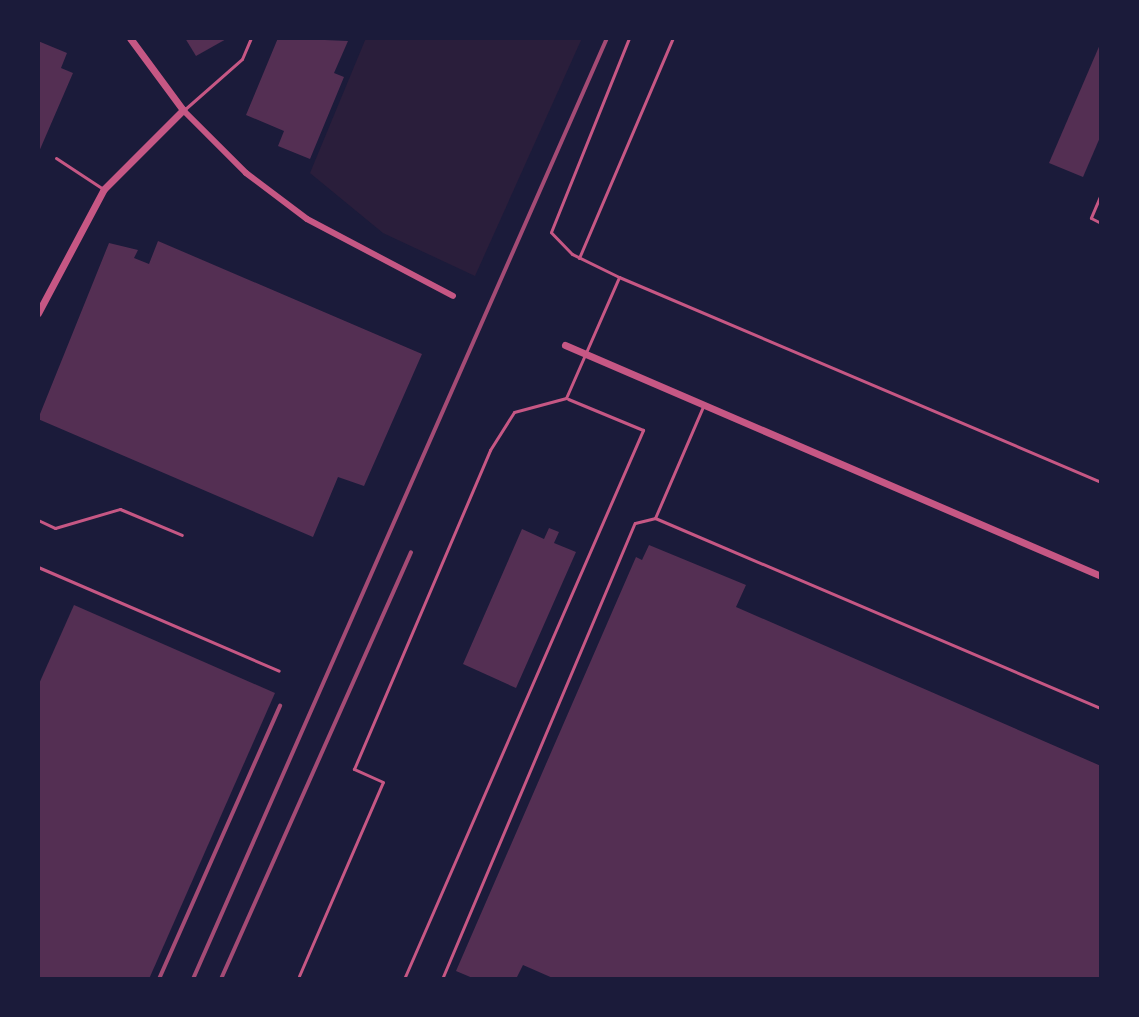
<!DOCTYPE html>
<html>
<head>
<meta charset="utf-8">
<style>
  body { margin:0 }
  #map { position:relative; width:1139px; height:1017px; overflow:hidden; background:#1b1b3a; font-family:Manrope,sans-serif }
  div>[style] { position:absolute }
  [style*='--x'] { left:calc(var(--x)*1px); top:calc(var(--y)*1px); width:calc(var(--w)*1px); rotate:calc(var(--a)*1deg) }
  .green>* { inset:0; background:#2a1e3b }
  .building>* { inset:0; background:#542f53 }
  .service>* { height:3px; margin:-1.5px; padding:0 1.5px; transform-origin:1.5px; border-radius:1.5px; background:#c65784 }
  .minor>* { height:6px; margin:-3px; padding:0 3px; transform-origin:3px; border-radius:3px; background:#c65784 }
  .tertiary>* { height:7px; margin:-3.5px; padding:0 3.5px; transform-origin:3.5px; border-radius:3.5px; background:#c65784 }
  .rail>* { height:4px; margin:-2px; padding:0 2px; transform-origin:2px; border-radius:2px; background:#a44b75 }
  span { translate:-50% -50%; white-space:nowrap; text-align:center; line-height:1.15; -webkit-text-stroke:8px #1b1b3a; paint-order:stroke }
  .frame { position:absolute; inset:0; border:40px solid #1b1b3a; pointer-events:none }
</style>
</head>
<body>
<div id="map">
  <div class="green">
    <div style="clip-path:polygon(366px 38px,582px 38px,475px 276px,383px 233px,310px 173px)"></div>
  </div>
  <div class="building">
    <div style="clip-path:polygon(185px 38px,228px 38px,196px 56px)"></div>
    <div style="clip-path:polygon(278px 38px,348px 41px,334px 73px,344px 77px,310px 159px,278px 146px,284px 131px,246px 115px)"></div>
    <div style="clip-path:polygon(38px 41px,67px 53px,61px 68px,73px 73px,38px 154px)"></div>
    <div style="clip-path:polygon(1101px 42px,1101px 135px,1083px 177px,1049px 163px)"></div>
    <div style="clip-path:polygon(158px 241px,422px 354px,364px 486px,338px 477px,313px 537px,38px 419px,109px 243px,138px 250px,134px 258px,149px 264px)"></div>
    <div style="clip-path:polygon(549px 528px,559px 532px,554px 543px,576px 552px,516px 688px,463px 664px,522px 529px,544px 539px)"></div>
    <div style="clip-path:polygon(649px 545px,746px 585px,736px 607px,1101px 766px,1101px 979px,555px 979px,523px 965px,516px 979px,475px 979px,456px 971px,636px 557px,642px 560px)"></div>
    <div style="clip-path:polygon(74px 605px,275px 693px,149px 979px,38px 979px,38px 686px)"></div>
  </div>
  <div class="service">
    <div style="--x:184;--y:110;--w:77;--a:-41.3"></div>
    <div style="--x:242;--y:59;--w:23;--a:-67"></div>
    <div style="--x:56;--y:158;--w:56;--a:33.4"></div>
    <div style="--x:1101;--y:194;--w:26;--a:113"></div>
    <div style="--x:1091;--y:218;--w:11;--a:27"></div>
    <div style="--x:579;--y:258;--w:239;--a:-66.9"></div>
    <div style="--x:619;--y:277;--w:524;--a:23.04"></div>
    <div style="--x:655;--y:518;--w:124;--a:-66.7"></div>
    <div style="--x:38;--y:520;--w:19;--a:25"></div>
    <div style="--x:55;--y:528;--w:68;--a:-16.3"></div>
    <div style="--x:120;--y:509;--w:67;--a:22.8"></div>
    <div style="--x:38;--y:567;--w:262;--a:23.3"></div>
    <div style="--x:299;--y:976;--w:211;--a:-66.6"></div>
    <div style="--x:383;--y:782;--w:32;--a:-156"></div>
    <div style="--x:354;--y:769;--w:347;--a:-66.9"></div>
    <div style="--x:490;--y:450;--w:45;--a:-57.7"></div>
    <div style="--x:514;--y:412;--w:54;--a:-15.1"></div>
    <div style="--x:566;--y:398;--w:132;--a:-66.3"></div>
    <div style="--x:619;--y:277;--w:52;--a:-153.9"></div>
    <div style="--x:572;--y:254;--w:30;--a:-134"></div>
    <div style="--x:551;--y:232;--w:209;--a:-68.1"></div>
    <div style="--x:404;--y:979;--w:599;--a:-66.47"></div>
    <div style="--x:643;--y:430;--w:81;--a:-157.5"></div>
    <div style="--x:442;--y:979;--w:495;--a:-67.1"></div>
    <div style="--x:635;--y:523;--w:21;--a:-14"></div>
    <div style="--x:655;--y:518;--w:485;--a:23.1"></div>
  </div>
  <div class="minor">
    <div style="--x:183;--y:110;--w:89;--a:45"></div>
    <div style="--x:246;--y:173;--w:76;--a:37"></div>
    <div style="--x:307;--y:219;--w:165;--a:27.8"></div>
  </div>
  <div class="tertiary">
    <div style="--x:38;--y:313;--w:140;--a:-62"></div>
    <div style="--x:104;--y:189;--w:112;--a:-45"></div>
    <div style="--x:183;--y:110;--w:89;--a:-126.4"></div>
    <div style="--x:565;--y:345;--w:584;--a:23.31"></div>
  </div>
  <div class="rail">
    <div style="--x:159;--y:979;--w:299;--a:-66.1"></div>
    <div style="--x:193;--y:979;--w:1028;--a:-66.25"></div>
    <div style="--x:221;--y:979;--w:467;--a:-66"></div>
  </div>
  <div class="frame"></div>
</div>
</body>
</html>
